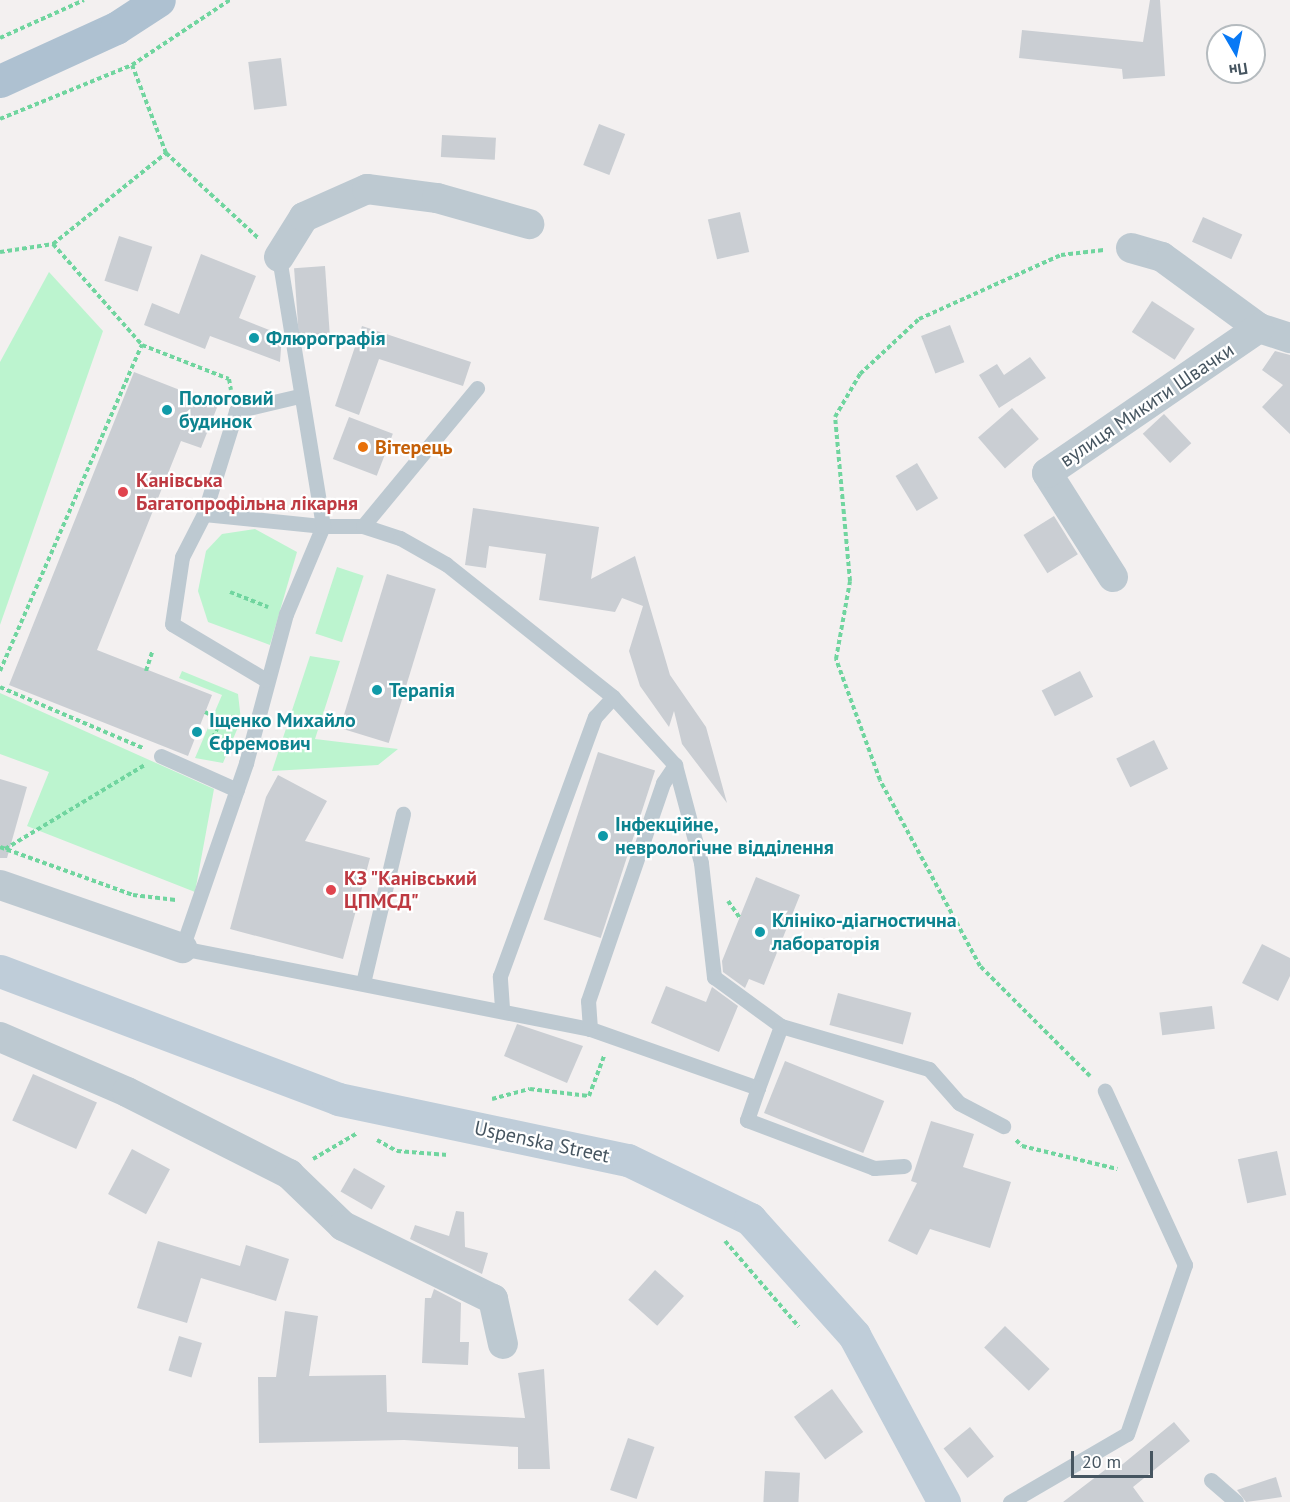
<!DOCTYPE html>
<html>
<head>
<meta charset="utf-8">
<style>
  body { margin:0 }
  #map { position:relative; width:1290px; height:1502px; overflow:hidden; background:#f3f0f0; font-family:"PT Sans",sans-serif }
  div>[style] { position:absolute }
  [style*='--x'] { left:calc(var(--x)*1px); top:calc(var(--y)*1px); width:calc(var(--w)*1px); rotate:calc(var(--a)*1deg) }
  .green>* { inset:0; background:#bcf4cf; transform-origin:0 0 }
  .building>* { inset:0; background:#caced3; transform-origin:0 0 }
  .path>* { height:4px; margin-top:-2px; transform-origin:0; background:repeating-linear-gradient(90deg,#70d59f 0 4.5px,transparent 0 7.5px) }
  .lane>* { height:15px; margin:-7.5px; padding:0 7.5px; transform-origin:7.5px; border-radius:7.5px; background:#bdc9d1 }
  .street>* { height:30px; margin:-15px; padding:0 15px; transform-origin:15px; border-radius:15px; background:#bdc9d1 }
  .secondary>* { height:33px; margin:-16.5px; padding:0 16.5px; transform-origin:16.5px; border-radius:16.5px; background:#bfcdd9 }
  .primary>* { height:33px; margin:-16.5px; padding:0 16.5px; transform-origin:16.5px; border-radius:16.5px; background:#aec1d1 }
  .dots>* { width:16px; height:16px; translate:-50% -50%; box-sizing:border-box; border:3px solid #fff; border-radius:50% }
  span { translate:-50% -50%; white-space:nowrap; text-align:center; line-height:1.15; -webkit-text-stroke:4.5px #fff; paint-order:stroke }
  .culture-label { font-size:20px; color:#0d838f; font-weight:700 }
  .left { translate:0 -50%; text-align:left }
  .street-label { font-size:20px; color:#465560 }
  .food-label { font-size:20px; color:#c56008; font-weight:700 }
  .health-label { font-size:20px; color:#be3a42; font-weight:700 }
  .north { position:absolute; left:1206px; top:24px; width:60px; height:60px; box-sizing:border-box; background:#fff; border:2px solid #b5bbbf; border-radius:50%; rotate:171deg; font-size:16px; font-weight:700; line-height:24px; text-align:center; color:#465560 }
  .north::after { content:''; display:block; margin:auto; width:21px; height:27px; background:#0879f5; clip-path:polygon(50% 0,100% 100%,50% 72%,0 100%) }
  .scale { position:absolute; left:1071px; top:1451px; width:82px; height:27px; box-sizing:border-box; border:3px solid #465560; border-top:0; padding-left:8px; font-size:18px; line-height:21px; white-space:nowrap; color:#465560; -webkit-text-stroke:4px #fff; paint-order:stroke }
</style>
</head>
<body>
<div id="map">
  <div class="green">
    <div style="clip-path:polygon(49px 272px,103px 331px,0 625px,0 362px)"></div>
    <div style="clip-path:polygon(255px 529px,297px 552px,270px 645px,208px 622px,198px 591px,206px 551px,222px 534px)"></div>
    <div style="left:337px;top:567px;width:28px;height:70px;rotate:18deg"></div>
    <div style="clip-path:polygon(310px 656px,340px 661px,315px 739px,398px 749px,378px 765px,272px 771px)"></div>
    <div style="clip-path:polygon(182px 671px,238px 694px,241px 720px,223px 763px,195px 758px,222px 695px,179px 678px)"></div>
    <div style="clip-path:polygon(0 693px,214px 789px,195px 892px,27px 826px,49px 772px,0 754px)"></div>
  </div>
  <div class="building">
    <div style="clip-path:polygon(1150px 0,1160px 0,1165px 76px,1123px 79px,1122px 69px,1019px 58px,1022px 30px,1143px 42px)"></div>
    <div style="left:281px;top:58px;width:48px;height:33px;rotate:83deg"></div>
    <div style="left:599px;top:124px;width:28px;height:44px;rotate:21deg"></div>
    <div style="left:442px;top:135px;width:54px;height:22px;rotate:3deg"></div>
    <div style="left:740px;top:212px;width:41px;height:33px;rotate:77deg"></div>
    <div style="left:1203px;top:217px;width:43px;height:27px;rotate:24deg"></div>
    <div style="left:119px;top:236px;width:35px;height:47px;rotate:18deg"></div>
    <div style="clip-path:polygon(201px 254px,256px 276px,239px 318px,282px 335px,280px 362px,210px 336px,205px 349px,144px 325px,152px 303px,179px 314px)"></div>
    <div style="left:325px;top:266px;width:71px;height:31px;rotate:86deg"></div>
    <div style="left:1152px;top:301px;width:51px;height:37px;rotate:33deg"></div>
    <div style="left:950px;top:325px;width:40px;height:31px;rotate:69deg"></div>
    <div style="clip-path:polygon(362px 326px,471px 362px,463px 386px,379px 359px,359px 415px,335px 406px)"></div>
    <div style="clip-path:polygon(1275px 351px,1290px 355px,1290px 434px,1262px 407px,1283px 385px,1262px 370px)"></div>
    <div style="clip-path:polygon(1030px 357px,1046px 378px,999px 408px,979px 375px,997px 364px,1004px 375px)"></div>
    <div style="clip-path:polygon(134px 372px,218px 405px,201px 448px,181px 441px,97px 650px,212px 695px,188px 756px,9px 685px)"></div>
    <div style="left:1012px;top:408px;width:41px;height:45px;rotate:49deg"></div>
    <div style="left:1164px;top:414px;width:40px;height:29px;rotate:47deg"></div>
    <div style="left:349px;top:417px;width:47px;height:45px;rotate:21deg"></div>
    <div style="left:917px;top:463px;width:41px;height:25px;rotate:59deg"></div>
    <div style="clip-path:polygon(473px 508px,599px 527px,591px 579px,635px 556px,670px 675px,706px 727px,727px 803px,682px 744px,674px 711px,669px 727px,640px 686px,629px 651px,643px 606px,622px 598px,615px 612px,539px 600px,546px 554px,489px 546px,486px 568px,465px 565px)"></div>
    <div style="left:1054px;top:516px;width:45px;height:36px;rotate:58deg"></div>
    <div style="left:387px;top:574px;width:51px;height:161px;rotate:17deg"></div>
    <div style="left:1080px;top:671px;width:29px;height:43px;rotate:63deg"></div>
    <div style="left:1154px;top:740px;width:32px;height:42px;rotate:64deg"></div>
    <div style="left:598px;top:752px;width:60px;height:176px;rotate:18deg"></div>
    <div style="clip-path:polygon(278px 775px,327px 801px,305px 841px,370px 858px,343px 959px,230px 929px,266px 797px)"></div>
    <div style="clip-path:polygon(0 779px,27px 787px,7px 858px,0 858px)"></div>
    <div style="clip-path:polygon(756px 877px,800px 895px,764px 985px,749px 979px,745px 988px,723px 972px,722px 961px)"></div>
    <div style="clip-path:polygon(1262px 944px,1290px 958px,1290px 976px,1278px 1001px,1242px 983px)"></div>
    <div style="clip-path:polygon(666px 986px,706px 1002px,712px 987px,738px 1006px,719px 1052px,651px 1023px)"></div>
    <div style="left:838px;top:993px;width:76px;height:33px;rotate:15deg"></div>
    <div style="left:1212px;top:1006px;width:23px;height:53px;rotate:83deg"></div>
    <div style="clip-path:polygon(517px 1024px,583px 1046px,567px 1083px,504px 1056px)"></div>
    <div style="left:785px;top:1061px;width:107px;height:56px;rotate:22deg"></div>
    <div style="left:33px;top:1074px;width:70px;height:51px;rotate:24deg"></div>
    <div style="clip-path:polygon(931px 1121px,974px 1134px,963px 1167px,1011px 1182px,990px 1248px,930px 1229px,917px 1255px,888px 1241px,917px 1183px,911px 1181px)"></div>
    <div style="left:132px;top:1149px;width:43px;height:51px;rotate:28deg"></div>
    <div style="left:1277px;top:1151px;width:45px;height:40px;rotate:78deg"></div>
    <div style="left:354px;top:1168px;width:36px;height:27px;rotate:30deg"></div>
    <div style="clip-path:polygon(456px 1211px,464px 1212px,465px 1247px,488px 1253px,482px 1274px,410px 1239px,415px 1225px,449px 1236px)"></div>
    <div style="clip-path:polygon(158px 1241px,240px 1266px,246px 1245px,289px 1259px,276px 1301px,201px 1278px,187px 1323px,137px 1308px)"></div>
    <div style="left:655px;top:1270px;width:39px;height:40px;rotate:42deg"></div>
    <div style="clip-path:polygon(434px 1289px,461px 1303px,460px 1342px,469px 1342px,468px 1365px,422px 1363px,425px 1298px,431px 1298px)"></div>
    <div style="clip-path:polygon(285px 1311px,318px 1316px,309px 1376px,386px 1375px,387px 1412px,525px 1418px,518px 1373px,544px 1369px,550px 1469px,518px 1469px,518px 1447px,404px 1440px,259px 1443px,258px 1377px,276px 1377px)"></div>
    <div style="left:1005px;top:1326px;width:62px;height:30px;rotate:44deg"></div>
    <div style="left:179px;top:1336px;width:24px;height:36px;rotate:17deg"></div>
    <div style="left:832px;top:1389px;width:53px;height:47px;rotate:54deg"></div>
    <div style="clip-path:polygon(1174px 1422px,1190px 1441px,1133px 1487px,1144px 1502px,1063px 1502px,1114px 1463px,1118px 1468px)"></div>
    <div style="left:970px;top:1427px;width:38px;height:34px;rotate:51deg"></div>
    <div style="left:628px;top:1438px;width:28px;height:55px;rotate:19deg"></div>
    <div style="left:765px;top:1471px;width:35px;height:31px;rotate:3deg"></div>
    <div style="clip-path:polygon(1276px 1477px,1282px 1497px,1246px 1502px,1237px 1490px)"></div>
  </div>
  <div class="path">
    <div style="--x:0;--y:38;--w:92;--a:-24.3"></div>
    <div style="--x:0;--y:119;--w:143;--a:-22.2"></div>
    <div style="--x:132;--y:65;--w:118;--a:-33.6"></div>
    <div style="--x:166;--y:153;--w:125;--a:42.7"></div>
    <div style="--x:53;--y:244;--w:145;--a:-38.8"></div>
    <div style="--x:166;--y:153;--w:94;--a:-111.1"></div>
    <div style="--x:0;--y:252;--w:54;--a:-8.6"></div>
    <div style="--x:53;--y:244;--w:135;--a:48.6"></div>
    <div style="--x:230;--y:592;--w:41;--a:21.5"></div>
    <div style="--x:0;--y:671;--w:356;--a:-66.5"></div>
    <div style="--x:142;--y:345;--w:93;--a:21.3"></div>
    <div style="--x:229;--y:379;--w:11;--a:80"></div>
    <div style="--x:146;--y:671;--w:20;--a:-72"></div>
    <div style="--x:0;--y:687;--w:155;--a:23.1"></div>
    <div style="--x:205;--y:712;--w:18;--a:27"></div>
    <div style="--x:221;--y:720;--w:29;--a:115"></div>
    <div style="--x:0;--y:847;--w:141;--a:19.8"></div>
    <div style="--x:133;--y:895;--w:43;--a:6.6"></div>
    <div style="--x:5;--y:849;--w:163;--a:-31"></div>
    <div style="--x:728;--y:901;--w:21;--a:55"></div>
    <div style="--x:1090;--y:1076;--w:156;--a:-135"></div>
    <div style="--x:980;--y:966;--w:211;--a:-118.3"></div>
    <div style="--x:880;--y:780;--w:129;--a:-110"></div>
    <div style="--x:836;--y:659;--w:79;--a:-79.8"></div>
    <div style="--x:850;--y:581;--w:165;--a:-95.2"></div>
    <div style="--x:835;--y:417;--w:50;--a:-59.8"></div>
    <div style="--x:860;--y:374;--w:81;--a:-43"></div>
    <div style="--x:919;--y:319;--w:156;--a:-24.3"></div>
    <div style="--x:1061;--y:255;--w:43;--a:-6.6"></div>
    <div style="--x:492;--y:1099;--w:39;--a:-15"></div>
    <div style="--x:530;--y:1089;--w:59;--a:6.8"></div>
    <div style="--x:589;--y:1096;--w:43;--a:-69.4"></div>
    <div style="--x:377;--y:1140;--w:23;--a:29"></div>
    <div style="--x:397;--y:1151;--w:51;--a:4.5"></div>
    <div style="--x:1016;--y:1140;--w:8;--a:45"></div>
    <div style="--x:1022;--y:1146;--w:98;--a:13.6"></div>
    <div style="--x:313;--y:1159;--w:50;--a:-30.2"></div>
    <div style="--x:725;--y:1241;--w:113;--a:49.3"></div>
  </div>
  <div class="lane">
    <div style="--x:204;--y:514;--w:108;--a:-72.7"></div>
    <div style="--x:236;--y:411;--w:65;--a:-13.4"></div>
    <div style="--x:323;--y:526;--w:40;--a:0"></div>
    <div style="--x:363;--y:526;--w:39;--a:18"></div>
    <div style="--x:400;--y:538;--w:53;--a:29.5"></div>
    <div style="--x:446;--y:564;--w:213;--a:38.5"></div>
    <div style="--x:613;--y:697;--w:92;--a:47.6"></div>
    <div style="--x:675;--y:765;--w:101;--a:75.1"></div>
    <div style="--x:701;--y:863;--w:115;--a:83.5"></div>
    <div style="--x:714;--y:977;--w:83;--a:36.2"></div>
    <div style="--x:781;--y:1026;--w:66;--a:110.4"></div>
    <div style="--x:758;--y:1088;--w:178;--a:-160.6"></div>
    <div style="--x:590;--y:1029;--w:416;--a:-168.8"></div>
    <div style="--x:182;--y:948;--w:196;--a:-70.9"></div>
    <div style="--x:246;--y:763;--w:154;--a:-75"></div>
    <div style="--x:286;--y:614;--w:95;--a:-67.2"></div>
    <div style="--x:363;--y:526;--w:179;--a:-50.4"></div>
    <div style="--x:266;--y:680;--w:109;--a:-149.2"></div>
    <div style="--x:172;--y:624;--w:68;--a:-81.5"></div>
    <div style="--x:182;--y:557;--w:48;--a:-62.9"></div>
    <div style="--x:204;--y:514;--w:120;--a:5.8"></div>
    <div style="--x:323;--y:526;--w:273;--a:-99.3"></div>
    <div style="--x:161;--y:756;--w:83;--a:24.1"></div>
    <div style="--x:363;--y:983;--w:174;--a:-76.7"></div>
    <div style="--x:502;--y:1008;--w:32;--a:-94"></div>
    <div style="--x:500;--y:976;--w:276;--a:-69.9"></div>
    <div style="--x:595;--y:717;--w:27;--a:-48"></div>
    <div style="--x:781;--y:1026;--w:154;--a:16.2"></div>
    <div style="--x:929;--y:1069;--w:45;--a:48.6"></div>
    <div style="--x:959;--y:1103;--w:50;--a:27.6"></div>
    <div style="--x:590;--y:1029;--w:28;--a:-94"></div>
    <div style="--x:588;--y:1001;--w:231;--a:-71"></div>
    <div style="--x:663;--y:783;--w:22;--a:-56"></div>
    <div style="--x:758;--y:1088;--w:34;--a:109"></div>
    <div style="--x:747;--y:1120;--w:136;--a:20.7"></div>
    <div style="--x:874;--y:1168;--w:30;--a:-4"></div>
    <div style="--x:1211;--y:1480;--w:33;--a:41"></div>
    <div style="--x:1010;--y:1502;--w:135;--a:-30.2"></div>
    <div style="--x:1127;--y:1434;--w:179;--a:-71.1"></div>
    <div style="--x:1185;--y:1265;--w:192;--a:-114.7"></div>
  </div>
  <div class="street">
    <div style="--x:1131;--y:248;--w:32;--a:16"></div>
    <div style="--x:1162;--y:257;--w:120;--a:36.2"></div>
    <div style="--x:1259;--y:328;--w:33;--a:18"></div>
    <div style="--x:279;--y:257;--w:47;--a:-58"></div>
    <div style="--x:304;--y:217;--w:69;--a:-24"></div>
    <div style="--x:367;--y:189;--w:71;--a:7.3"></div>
    <div style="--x:437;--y:198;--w:96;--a:15.8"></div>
    <div style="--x:1113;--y:577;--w:123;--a:-122.4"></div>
    <div style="--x:1047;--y:473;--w:257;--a:-34.4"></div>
    <div style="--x:0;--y:885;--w:193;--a:19.1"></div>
    <div style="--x:0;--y:1037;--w:138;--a:23.4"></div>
    <div style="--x:127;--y:1092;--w:182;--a:26.8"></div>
    <div style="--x:289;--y:1174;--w:75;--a:43.9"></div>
    <div style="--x:343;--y:1226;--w:167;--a:26"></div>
    <div style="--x:493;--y:1299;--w:46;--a:77.5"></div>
  </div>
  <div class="secondary">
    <div style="--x:0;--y:971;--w:361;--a:20.7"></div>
    <div style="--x:338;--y:1099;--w:296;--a:11.9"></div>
    <div style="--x:628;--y:1160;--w:136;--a:25.8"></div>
    <div style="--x:750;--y:1219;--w:156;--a:48.1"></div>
    <div style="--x:854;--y:1335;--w:190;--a:61.7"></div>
  </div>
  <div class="primary">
    <div style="--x:0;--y:81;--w:128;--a:-24.6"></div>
    <div style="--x:116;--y:28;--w:51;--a:-33.1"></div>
  </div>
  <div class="dots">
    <div style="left:254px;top:338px;background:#0f9aa8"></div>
    <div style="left:167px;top:410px;background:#0f9aa8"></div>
    <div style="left:363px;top:447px;background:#e8710a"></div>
    <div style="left:123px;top:492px;background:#e0444e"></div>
    <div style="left:377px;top:690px;background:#0f9aa8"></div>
    <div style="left:197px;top:732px;background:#0f9aa8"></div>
    <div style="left:603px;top:836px;background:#0f9aa8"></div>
    <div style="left:331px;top:890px;background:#e0444e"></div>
    <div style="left:760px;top:932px;background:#0f9aa8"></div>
  </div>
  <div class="culture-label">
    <span class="left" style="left:266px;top:338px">Флюрографія</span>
    <span class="left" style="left:179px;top:410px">Пологовий<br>будинок</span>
    <span class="left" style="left:389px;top:690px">Терапія</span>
    <span class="left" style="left:209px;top:732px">Іщенко Михайло<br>Єфремович</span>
    <span class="left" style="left:615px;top:836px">Інфекційне,<br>неврологічне відділення</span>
    <span class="left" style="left:772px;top:932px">Клініко-діагностична<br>лабораторія</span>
  </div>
  <div class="street-label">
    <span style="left:1147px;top:405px;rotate:-34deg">вулиця Микити Швачки</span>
    <span style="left:542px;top:1142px;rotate:12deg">Uspenska Street</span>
  </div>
  <div class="food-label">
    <span class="left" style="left:375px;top:447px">Вітерець</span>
  </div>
  <div class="health-label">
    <span class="left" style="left:136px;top:492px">Канівська<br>Багатопрофільна лікарня</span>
    <span class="left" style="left:344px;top:890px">КЗ "Канівський<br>ЦПМСД"</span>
  </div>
  <div class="north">Пн</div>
  <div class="scale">20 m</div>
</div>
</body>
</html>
